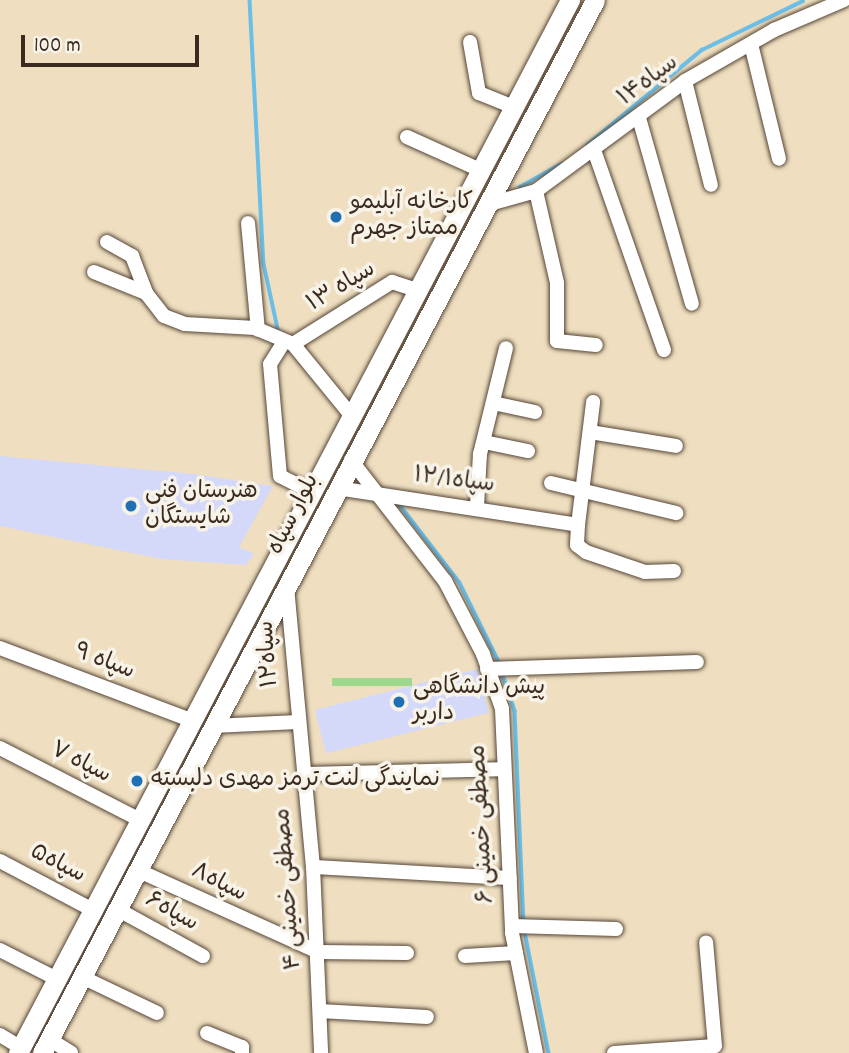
<!DOCTYPE html>
<html>
<head>
<meta charset="utf-8">
<style>
  body { margin:0 }
  #map { position:relative; width:849px; height:1053px; overflow:hidden; background:#efdfc0; font-family:Dekko,"Playpen Sans Arabic",sans-serif }
  div>[style] { position:absolute }
  [style*='--x'] { left:calc(var(--x)*1px); top:calc(var(--y)*1px); width:calc(var(--w)*1px); rotate:calc(var(--a)*1deg) }
  .built>* { inset:0; background:#d4d8f9; transform-origin:0 0 }
  .green>* { inset:0; background:#9dd98d; transform-origin:0 0 }
  .stream>* { height:3.5px; margin:-1.75px; padding:0 1.75px; transform-origin:1.75px; border-radius:1.75px; background:#6bbfe7 }
  .roads { filter:drop-shadow(0 0 2px #564536) drop-shadow(0 0 2px #564536) }
  .minor>* { height:14px; margin:-7px; padding:0 7px; transform-origin:7px; border-radius:7px; background:#fff }
  .major>* { height:19px; margin:-9.5px; padding:0 9.5px; transform-origin:9.5px; border-radius:9.5px; background:#fff }
  .dots>* { width:19px; height:19px; translate:-50% -50%; box-sizing:border-box; border:4px solid #f7f3e8; border-radius:50% }
  span { translate:-50% -50%; white-space:nowrap; text-align:center; line-height:1.15; -webkit-text-stroke:7px #f7f3e8; paint-order:stroke }
  .street-label { font-size:23px; color:#3b2a1e }
  .poi-label { font-size:23px; color:#3b2a1e }
  .left { translate:0 -50%; text-align:left }
  .scale { position:absolute; left:21px; top:35px; width:178px; height:32px; box-sizing:border-box; border:4px solid #3b2a1e; border-top:0; padding-left:9px; font-size:21px; line-height:24px; white-space:nowrap; color:#3b2a1e; -webkit-text-stroke:5px #f7f3e8; paint-order:stroke }
</style>
</head>
<body>
<div id="map">
  <div class="built">
    <div style="clip-path:polygon(0 456px,193px 474px,273px 486px,239px 547px,254px 554px,246px 565px,161px 559px,0 526px)"></div>
    <div style="left:478px;top:669px;width:45px;height:168px;rotate:76deg"></div>
  </div>
  <div class="green">
    <div style="left:412px;top:678px;width:8px;height:80px;rotate:90deg"></div>
  </div>
  <div class="stream">
    <div style="--x:250;--y:0;--w:264;--a:87"></div>
    <div style="--x:264;--y:264;--w:66;--a:77.8"></div>
    <div style="--x:587;--y:145;--w:149;--a:-39.6"></div>
    <div style="--x:702;--y:50;--w:112;--a:-25.9"></div>
    <div style="--x:520;--y:187;--w:47;--a:-29.3"></div>
    <div style="--x:400;--y:505;--w:98;--a:52.4"></div>
    <div style="--x:460;--y:583;--w:90;--a:63.7"></div>
    <div style="--x:502;--y:672;--w:41;--a:71.6"></div>
    <div style="--x:515;--y:711;--w:213;--a:87.6"></div>
    <div style="--x:525;--y:932;--w:123;--a:78.8"></div>
  </div>
  <div class="roads">
    <div class="minor">
      <div style="--x:470;--y:42;--w:52;--a:80"></div>
      <div style="--x:479;--y:93;--w:38;--a:22"></div>
      <div style="--x:751;--y:44;--w:118;--a:76.3"></div>
      <div style="--x:685;--y:81;--w:107;--a:76"></div>
      <div style="--x:639;--y:118;--w:193;--a:74.1"></div>
      <div style="--x:407;--y:137;--w:80;--a:24.3"></div>
      <div style="--x:594;--y:150;--w:212;--a:70.7"></div>
      <div style="--x:536;--y:191;--w:94;--a:77.1"></div>
      <div style="--x:557;--y:283;--w:58;--a:90"></div>
      <div style="--x:557;--y:341;--w:39;--a:6"></div>
      <div style="--x:486;--y:205;--w:52;--a:-15.6"></div>
      <div style="--x:536;--y:191;--w:185;--a:-36.4"></div>
      <div style="--x:685;--y:81;--w:103;--a:-29.8"></div>
      <div style="--x:774;--y:30;--w:76;--a:-23.2"></div>
      <div style="--x:248;--y:223;--w:107;--a:84.7"></div>
      <div style="--x:107;--y:242;--w:29;--a:29"></div>
      <div style="--x:132;--y:256;--w:40;--a:69"></div>
      <div style="--x:94;--y:272;--w:56;--a:22"></div>
      <div style="--x:146;--y:293;--w:29;--a:52"></div>
      <div style="--x:164;--y:316;--w:22;--a:21"></div>
      <div style="--x:185;--y:324;--w:70;--a:3.3"></div>
      <div style="--x:255;--y:328;--w:41;--a:22.8"></div>
      <div style="--x:293;--y:344;--w:117;--a:-32.1"></div>
      <div style="--x:392;--y:282;--w:25;--a:18"></div>
      <div style="--x:293;--y:344;--w:90;--a:50.8"></div>
      <div style="--x:282;--y:345;--w:22;--a:122"></div>
      <div style="--x:270;--y:364;--w:112;--a:84.9"></div>
      <div style="--x:280;--y:476;--w:33;--a:27"></div>
      <div style="--x:493;--y:403;--w:43;--a:12.1"></div>
      <div style="--x:590;--y:432;--w:87;--a:9.2"></div>
      <div style="--x:484;--y:442;--w:45;--a:11.6"></div>
      <div style="--x:351;--y:460;--w:153;--a:52.2"></div>
      <div style="--x:445;--y:581;--w:82;--a:62.5"></div>
      <div style="--x:483;--y:654;--w:58;--a:70.9"></div>
      <div style="--x:502;--y:709;--w:224;--a:87.4"></div>
      <div style="--x:512;--y:933;--w:122;--a:78.7"></div>
      <div style="--x:551;--y:483;--w:129;--a:13.5"></div>
      <div style="--x:337;--y:488;--w:244;--a:8.7"></div>
      <div style="--x:578;--y:525;--w:124;--a:-83"></div>
      <div style="--x:477;--y:506;--w:52;--a:-86.7"></div>
      <div style="--x:480;--y:454;--w:109;--a:-76.2"></div>
      <div style="--x:578;--y:525;--w:20;--a:93"></div>
      <div style="--x:577;--y:545;--w:11;--a:38"></div>
      <div style="--x:586;--y:552;--w:62;--a:18.7"></div>
      <div style="--x:645;--y:572;--w:29;--a:-2"></div>
      <div style="--x:287;--y:587;--w:281;--a:84.7"></div>
      <div style="--x:313;--y:867;--w:186;--a:87.5"></div>
      <div style="--x:0;--y:648;--w:204;--a:20.7"></div>
      <div style="--x:487;--y:669;--w:210;--a:-1.9"></div>
      <div style="--x:212;--y:726;--w:86;--a:-2.7"></div>
      <div style="--x:0;--y:748;--w:157;--a:27.2"></div>
      <div style="--x:304;--y:774;--w:199;--a:-1.4"></div>
      <div style="--x:0;--y:861;--w:105;--a:27.8"></div>
      <div style="--x:313;--y:867;--w:197;--a:3.2"></div>
      <div style="--x:137;--y:870;--w:200;--a:24.3"></div>
      <div style="--x:319;--y:952;--w:88;--a:0.7"></div>
      <div style="--x:117;--y:909;--w:98;--a:28.7"></div>
      <div style="--x:512;--y:926;--w:104;--a:1.7"></div>
      <div style="--x:0;--y:950;--w:64;--a:27"></div>
      <div style="--x:465;--y:956;--w:51;--a:-3.4"></div>
      <div style="--x:82;--y:977;--w:83;--a:25.6"></div>
      <div style="--x:320;--y:1011;--w:107;--a:3.2"></div>
      <div style="--x:207;--y:1033;--w:38;--a:22"></div>
      <div style="--x:242;--y:1047;--w:6;--a:90"></div>
      <div style="--x:0;--y:1035;--w:26;--a:31"></div>
      <div style="--x:49;--y:1039;--w:26;--a:32"></div>
      <div style="--x:614;--y:1053;--w:101;--a:-4"></div>
      <div style="--x:715;--y:1046;--w:104;--a:-94.9"></div>
    </div>
    <div class="major">
      <div style="--x:18;--y:1053;--w:1189;--a:-62.34"></div>
      <div style="--x:42;--y:1053;--w:1189;--a:-62.29"></div>
    </div>
  </div>
  <div class="dots">
    <div style="left:336px;top:217px;background:#1f6fb2"></div>
    <div style="left:131px;top:506px;background:#1f6fb2"></div>
    <div style="left:399px;top:702px;background:#1f6fb2"></div>
    <div style="left:137px;top:781px;background:#1f6fb2"></div>
  </div>
  <div class="street-label">
    <span style="left:649px;top:82px;rotate:-37deg">سپاه۱۴</span>
    <span style="left:342px;top:288px;rotate:-31deg">سپاه ۱۳</span>
    <span style="left:454px;top:482px;rotate:7deg">سپاه۱۲/۱</span>
    <span style="left:295px;top:515px;rotate:-63deg">بلوار سپاه</span>
    <span style="left:270px;top:654px;rotate:-94deg">سپاه۱۲</span>
    <span style="left:104px;top:663px;rotate:21deg">سپاه ۹</span>
    <span style="left:80px;top:764px;rotate:27deg">سپاه ۷</span>
    <span style="left:484px;top:824px;rotate:-93deg">مصطفی خمینی ۶</span>
    <span style="left:57px;top:865px;rotate:27deg">سپاه۵</span>
    <span style="left:218px;top:884px;rotate:27deg">سپاه۸</span>
    <span style="left:290px;top:889px;rotate:-94deg">مصطفی خمینی ۴</span>
    <span style="left:171px;top:913px;rotate:29deg">سپاه۶</span>
  </div>
  <div class="poi-label">
    <span class="left" style="left:350px;top:217px">کارخانه آبلیمو<br>ممتاز جهرم</span>
    <span class="left" style="left:145px;top:506px">هنرستان فنی<br>شایستگان</span>
    <span class="left" style="left:413px;top:702px">پیش دانشگاهی<br>داربر</span>
    <span class="left" style="left:151px;top:781px">نمایندگی لنت ترمز مهدی دلبسته</span>
  </div>
  <div class="scale">100 m</div>
</div>
</body>
</html>
